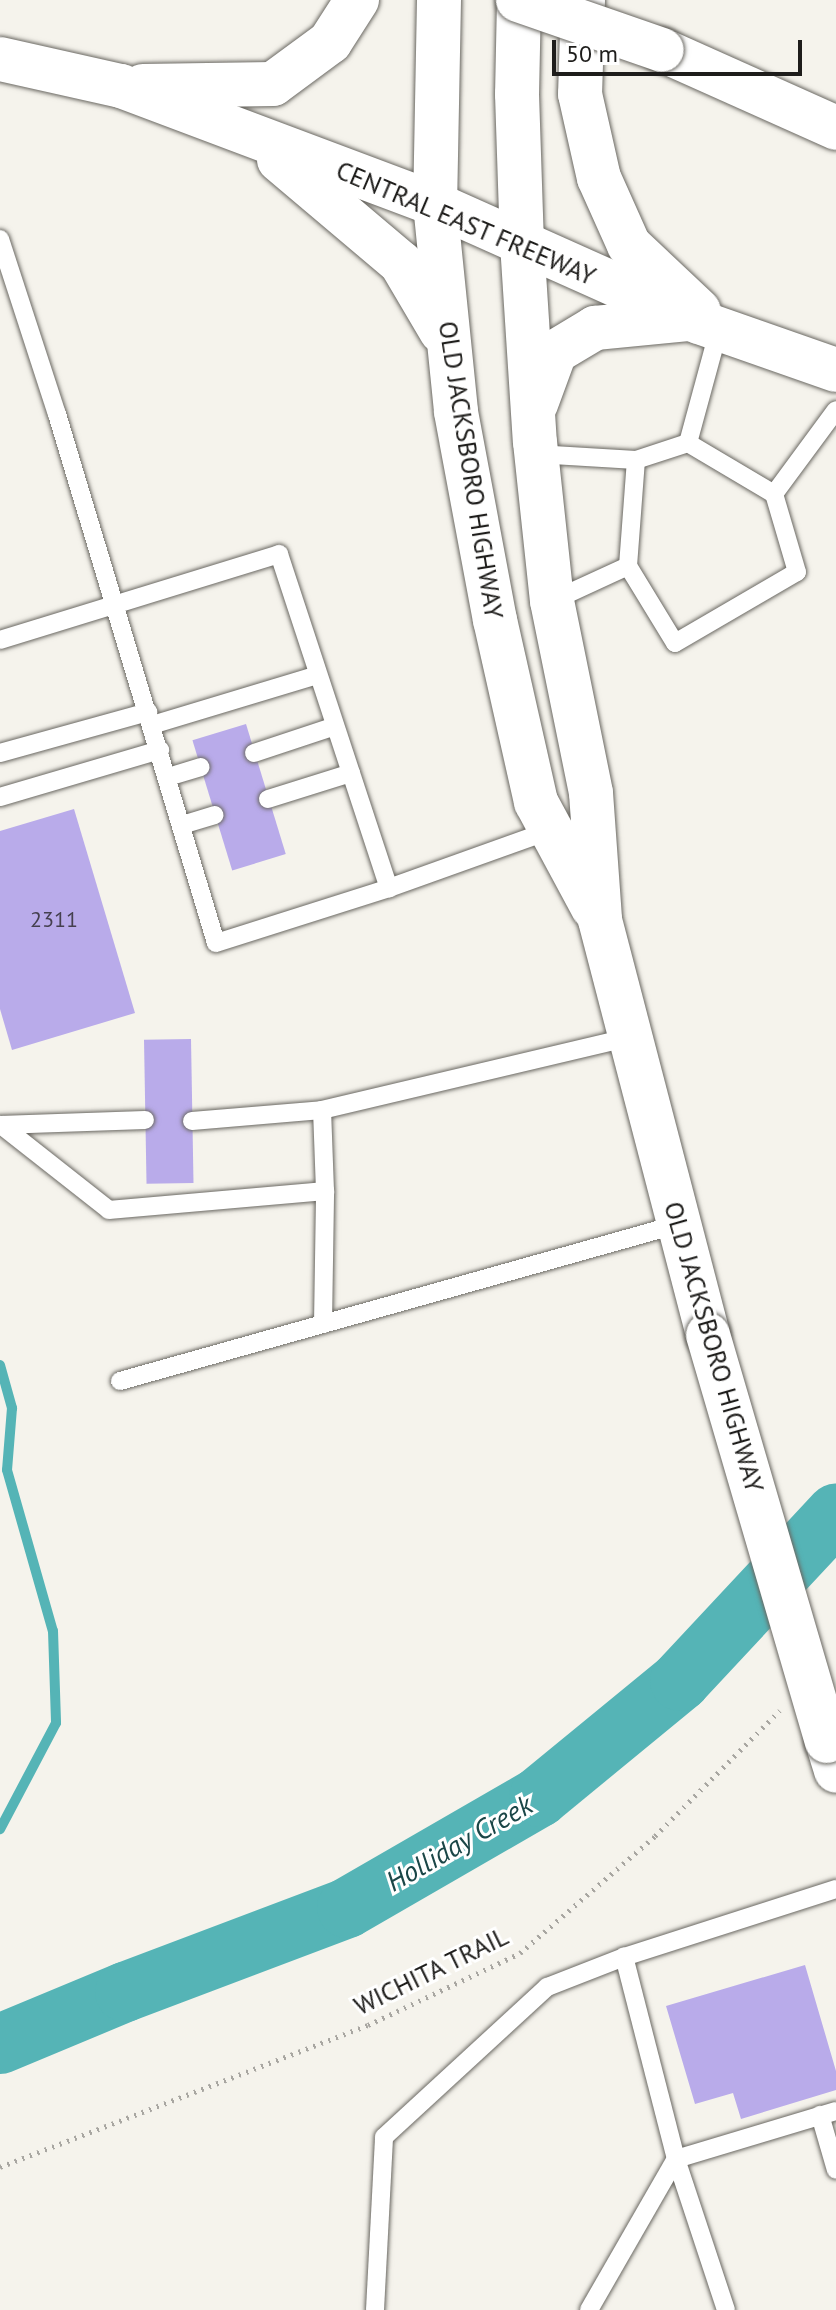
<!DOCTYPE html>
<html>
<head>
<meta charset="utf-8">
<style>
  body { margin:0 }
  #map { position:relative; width:836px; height:2310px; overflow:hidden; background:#f5f3ec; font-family:"PT Sans",sans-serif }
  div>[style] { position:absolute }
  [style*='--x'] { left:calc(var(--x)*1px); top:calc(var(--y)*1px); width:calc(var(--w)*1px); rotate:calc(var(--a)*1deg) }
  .stream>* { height:10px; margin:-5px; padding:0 5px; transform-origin:5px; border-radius:5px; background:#55b4b6 }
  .river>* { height:60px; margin:-30px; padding:0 30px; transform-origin:30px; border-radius:30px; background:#55b4b6 }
  .building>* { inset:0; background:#b9abea; transform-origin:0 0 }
  .path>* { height:5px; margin-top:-2.5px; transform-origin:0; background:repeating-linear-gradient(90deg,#a8a6a1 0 2px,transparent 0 8px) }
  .roads { filter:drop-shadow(0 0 2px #6a6862) drop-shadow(0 0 2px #6a6862) }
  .service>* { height:18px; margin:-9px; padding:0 9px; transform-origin:9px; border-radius:9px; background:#fff }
  .secondary>* { height:44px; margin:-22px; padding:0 22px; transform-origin:22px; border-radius:22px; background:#fff }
  .motorway>* { height:44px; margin:-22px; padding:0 22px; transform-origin:22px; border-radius:22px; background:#fff }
  .bridges { filter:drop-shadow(0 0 2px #6a6862) drop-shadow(0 0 2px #6a6862) }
  .secondary-bridge>* { height:44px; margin:-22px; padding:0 22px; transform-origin:22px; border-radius:22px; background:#fff }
  .motorway-bridge>* { height:44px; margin:-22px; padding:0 22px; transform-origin:22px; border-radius:22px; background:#fff }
  span { translate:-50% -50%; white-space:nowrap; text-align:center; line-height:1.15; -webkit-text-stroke:6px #fff; paint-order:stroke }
  .number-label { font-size:22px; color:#45404f }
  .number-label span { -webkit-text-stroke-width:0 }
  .street-label { font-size:26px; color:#1e1d1b }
  .water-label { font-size:28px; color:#1a4647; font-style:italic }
  .scale { position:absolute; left:552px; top:40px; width:250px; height:36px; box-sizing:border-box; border:4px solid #1e1d1b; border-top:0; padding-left:10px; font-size:24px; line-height:28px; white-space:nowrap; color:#1e1d1b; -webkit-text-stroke:6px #fff; paint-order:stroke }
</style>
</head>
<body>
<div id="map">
  <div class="stream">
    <div style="--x:0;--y:1365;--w:45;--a:74.4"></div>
    <div style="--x:12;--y:1408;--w:62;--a:94.6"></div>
    <div style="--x:7;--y:1470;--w:167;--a:74.1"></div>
    <div style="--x:53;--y:1631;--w:92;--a:88.1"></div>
    <div style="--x:56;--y:1723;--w:120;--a:117.8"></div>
  </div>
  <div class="river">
    <div style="--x:0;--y:2044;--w:135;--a:-22.6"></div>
    <div style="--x:125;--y:1992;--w:237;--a:-20.7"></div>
    <div style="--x:347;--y:1908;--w:222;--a:-30"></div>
    <div style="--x:539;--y:1797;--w:183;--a:-39.4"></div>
    <div style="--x:680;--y:1681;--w:229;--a:-47"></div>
  </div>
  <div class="building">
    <div style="left:246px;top:724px;width:136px;height:56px;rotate:73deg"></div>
    <div style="clip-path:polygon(74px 809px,135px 1013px,12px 1050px,0 1009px,0 831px)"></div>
    <div style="left:191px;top:1039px;width:144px;height:47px;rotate:89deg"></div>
    <div style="clip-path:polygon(805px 1965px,836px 2071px,836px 2090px,741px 2119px,733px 2093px,695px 2104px,666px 2006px)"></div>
  </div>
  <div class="path">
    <div style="--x:0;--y:2167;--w:394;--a:-21.1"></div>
    <div style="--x:368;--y:2025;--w:168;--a:-25.3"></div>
    <div style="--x:520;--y:1953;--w:179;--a:-40.9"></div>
    <div style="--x:655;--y:1836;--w:177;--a:-45.2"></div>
  </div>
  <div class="roads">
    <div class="service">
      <div style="--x:0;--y:239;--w:184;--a:72"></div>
      <div style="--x:57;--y:414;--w:552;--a:73.27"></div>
      <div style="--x:216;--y:943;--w:182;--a:-17.6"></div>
      <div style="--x:389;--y:888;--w:172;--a:-19.7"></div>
      <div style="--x:688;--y:443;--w:118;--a:-74.8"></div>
      <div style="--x:536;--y:454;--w:100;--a:3.4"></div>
      <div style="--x:628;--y:566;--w:106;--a:-85.7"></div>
      <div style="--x:636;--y:460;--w:55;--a:-18.1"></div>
      <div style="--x:688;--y:443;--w:100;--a:30.7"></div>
      <div style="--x:552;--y:601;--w:84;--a:-24.7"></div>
      <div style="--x:628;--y:566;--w:90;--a:58.6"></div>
      <div style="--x:675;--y:643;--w:141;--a:-30.2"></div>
      <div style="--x:797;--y:572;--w:81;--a:-106.4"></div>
      <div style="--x:774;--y:494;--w:104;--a:-53.6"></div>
      <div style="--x:0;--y:640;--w:292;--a:-17.1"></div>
      <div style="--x:279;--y:554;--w:352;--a:71.8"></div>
      <div style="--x:152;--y:725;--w:173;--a:-16.8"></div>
      <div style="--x:0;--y:753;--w:154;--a:-15.5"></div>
      <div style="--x:254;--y:753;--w:85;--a:-18.4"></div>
      <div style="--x:168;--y:777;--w:34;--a:-17"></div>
      <div style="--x:0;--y:797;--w:167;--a:-16.4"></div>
      <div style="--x:268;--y:799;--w:87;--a:-17.4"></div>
      <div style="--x:182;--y:825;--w:34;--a:-17"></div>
      <div style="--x:192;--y:1121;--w:130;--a:-4.8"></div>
      <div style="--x:322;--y:1110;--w:317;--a:-13.3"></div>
      <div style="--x:0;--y:1125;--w:145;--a:-2"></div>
      <div style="--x:1;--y:1125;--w:137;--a:38.2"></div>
      <div style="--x:109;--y:1210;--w:217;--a:-5"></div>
      <div style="--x:325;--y:1191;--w:81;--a:-92.1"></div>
      <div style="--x:323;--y:1324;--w:133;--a:-89.1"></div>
      <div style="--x:120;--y:1381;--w:581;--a:-15.69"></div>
      <div style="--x:820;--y:2115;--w:57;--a:73.8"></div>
      <div style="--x:375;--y:2310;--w:173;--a:-87"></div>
      <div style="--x:384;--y:2137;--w:222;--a:-42.6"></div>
      <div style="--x:547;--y:1987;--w:83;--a:-21.3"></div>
      <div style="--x:589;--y:2310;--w:174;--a:-60.1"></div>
      <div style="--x:676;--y:2159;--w:167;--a:-16.7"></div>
      <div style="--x:726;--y:2310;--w:159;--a:-108.3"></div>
      <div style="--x:676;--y:2159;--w:209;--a:-104.4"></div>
      <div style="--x:624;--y:1957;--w:223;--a:-17.8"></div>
    </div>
    <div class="secondary">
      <div style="--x:439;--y:0;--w:204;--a:91.1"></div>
      <div style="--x:435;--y:204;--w:209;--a:84.2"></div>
      <div style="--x:456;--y:412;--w:212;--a:79.4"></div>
      <div style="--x:495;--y:620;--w:187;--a:77.3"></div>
      <div style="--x:536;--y:802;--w:120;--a:61.7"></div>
      <div style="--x:519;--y:0;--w:94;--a:91.2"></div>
      <div style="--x:517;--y:94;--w:149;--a:88.1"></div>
      <div style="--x:522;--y:243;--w:199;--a:86.3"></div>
      <div style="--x:535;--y:442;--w:160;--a:83.9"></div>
      <div style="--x:552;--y:601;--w:196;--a:78.5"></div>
      <div style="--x:591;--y:793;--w:127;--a:85.9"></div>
      <div style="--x:600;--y:920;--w:429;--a:75.4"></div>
      <div style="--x:583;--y:0;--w:94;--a:91.8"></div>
      <div style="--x:580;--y:94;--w:86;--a:77.3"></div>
      <div style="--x:599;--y:178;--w:73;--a:65.9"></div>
      <div style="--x:629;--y:245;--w:96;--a:43.3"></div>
      <div style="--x:0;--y:59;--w:124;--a:12.6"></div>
      <div style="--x:121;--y:86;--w:335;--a:20.6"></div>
      <div style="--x:435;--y:204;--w:289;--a:24.1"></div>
      <div style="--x:699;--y:322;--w:145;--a:19.3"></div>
      <div style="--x:143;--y:86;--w:130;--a:-0.9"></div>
      <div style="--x:273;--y:84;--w:71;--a:-36.4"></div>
      <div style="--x:330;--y:42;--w:50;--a:-57.3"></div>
      <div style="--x:279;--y:160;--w:160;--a:40.2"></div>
      <div style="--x:401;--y:263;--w:79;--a:59.5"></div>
      <div style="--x:536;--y:404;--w:55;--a:-69.9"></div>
      <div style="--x:555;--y:352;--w:47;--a:-31"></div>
      <div style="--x:595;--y:328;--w:93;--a:-5.5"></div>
      <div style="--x:827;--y:1741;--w:31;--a:73"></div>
    </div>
    <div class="motorway">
      <div style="--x:662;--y:50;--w:191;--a:24.1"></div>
    </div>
  </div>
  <div class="bridges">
    <div class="secondary-bridge">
      <div style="--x:708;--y:1335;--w:423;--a:73.7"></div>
    </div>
    <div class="motorway-bridge">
      <div style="--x:518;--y:0;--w:152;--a:19.1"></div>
    </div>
  </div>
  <div class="number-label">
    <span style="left:54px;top:920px">2311</span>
  </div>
  <div class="street-label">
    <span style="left:466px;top:223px;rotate:23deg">CENTRAL EAST FREEWAY</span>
    <span style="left:471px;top:470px;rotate:81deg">OLD JACKSBORO HIGHWAY</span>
    <span style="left:714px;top:1347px;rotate:74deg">OLD JACKSBORO HIGHWAY</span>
    <span style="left:431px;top:1971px;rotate:-26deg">WICHITA TRAIL</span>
  </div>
  <div class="water-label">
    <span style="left:459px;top:1843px;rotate:-30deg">Holliday Creek</span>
  </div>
  <div class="scale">50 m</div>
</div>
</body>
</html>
